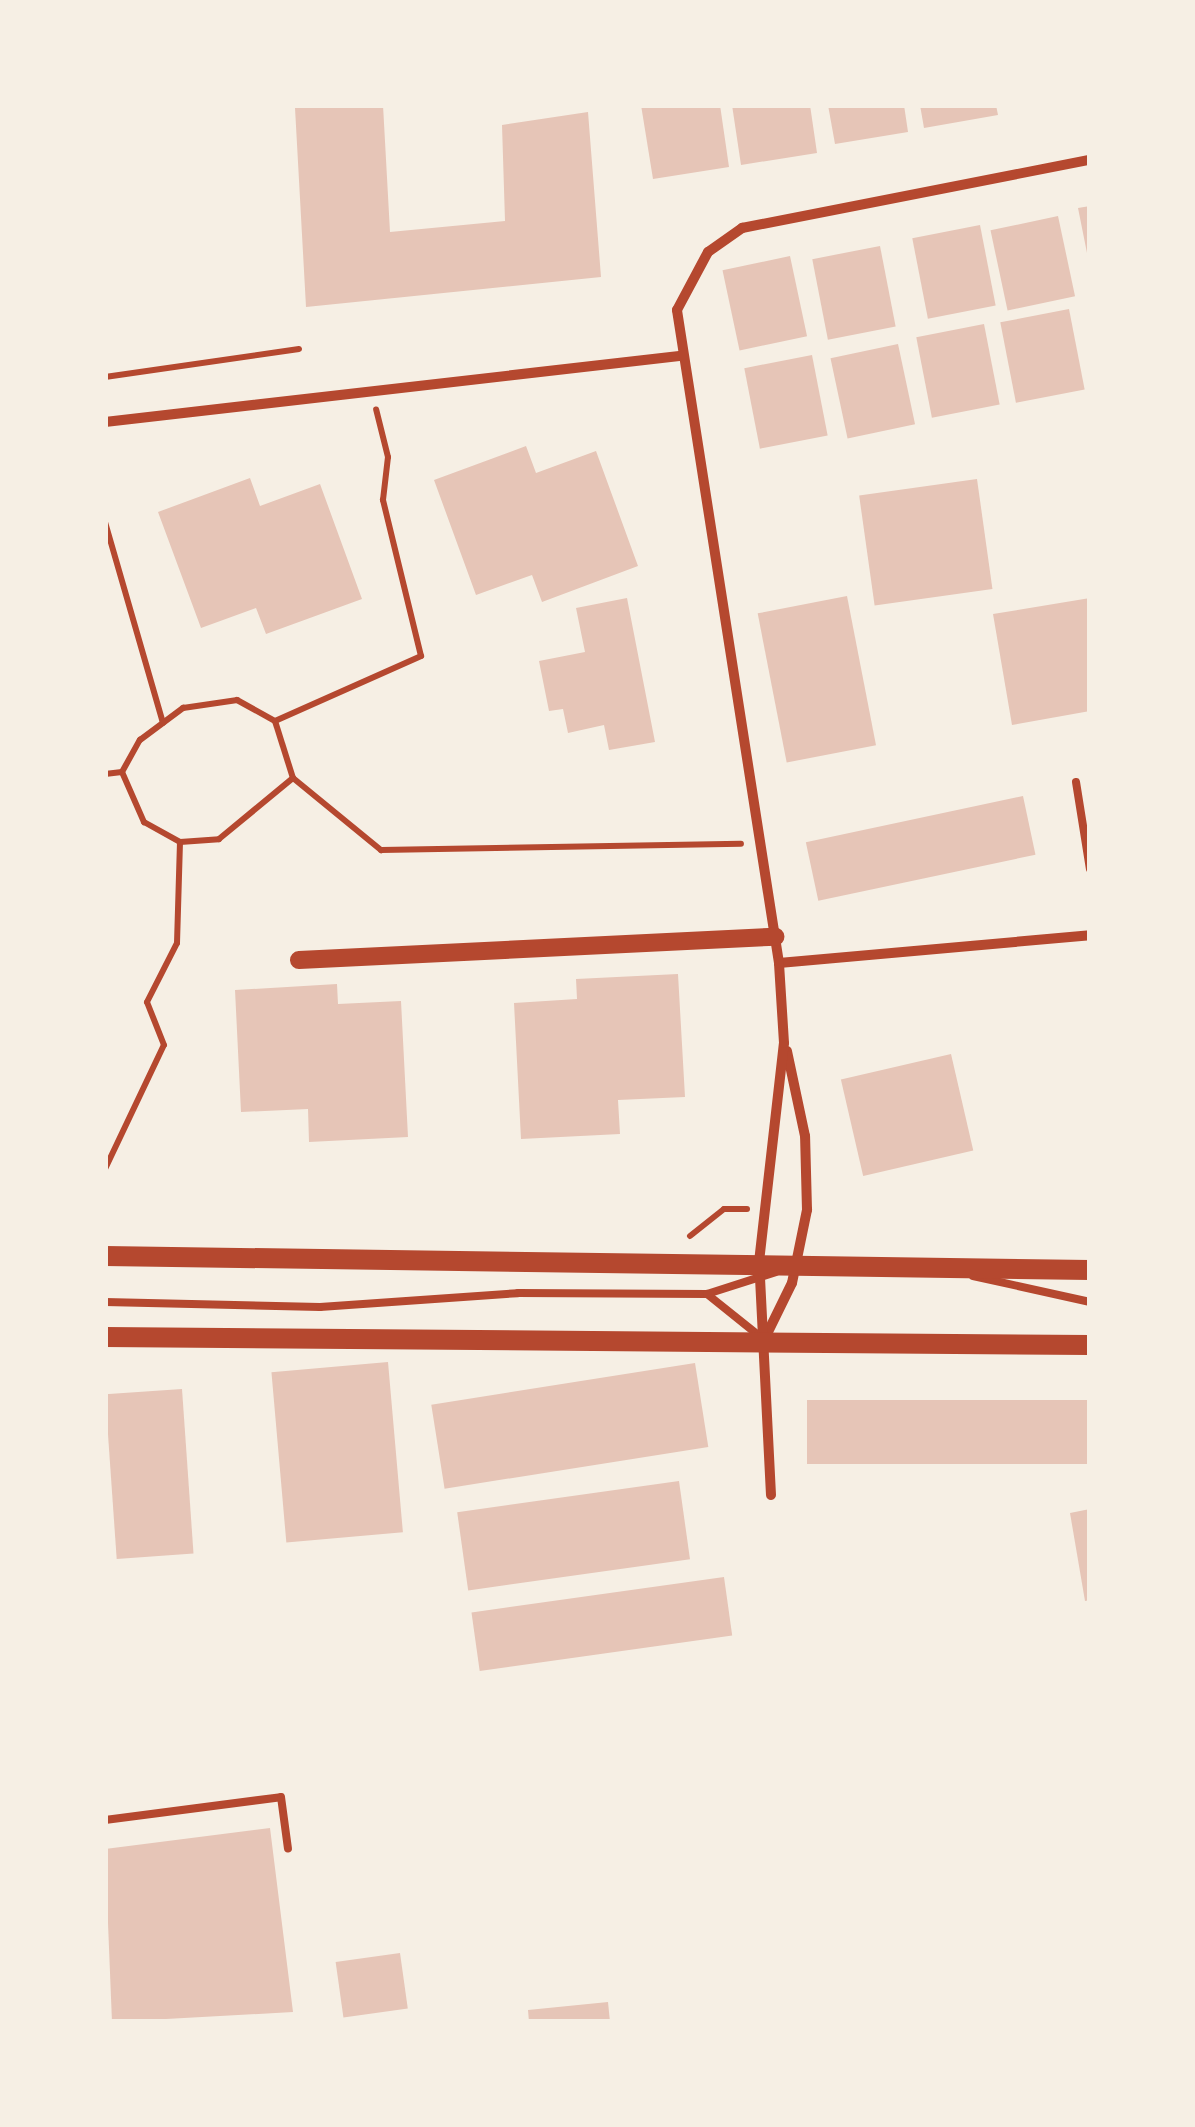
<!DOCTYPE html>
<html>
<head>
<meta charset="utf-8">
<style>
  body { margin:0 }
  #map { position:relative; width:1195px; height:2127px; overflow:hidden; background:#f6efe4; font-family:Bitter,serif }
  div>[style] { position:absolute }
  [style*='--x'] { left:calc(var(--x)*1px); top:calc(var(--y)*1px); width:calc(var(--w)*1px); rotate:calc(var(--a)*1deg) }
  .building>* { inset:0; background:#e6c5b7; transform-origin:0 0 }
  .path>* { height:6px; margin:-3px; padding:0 3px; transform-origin:3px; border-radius:3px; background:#b5482f }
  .service>* { height:8px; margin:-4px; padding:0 4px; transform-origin:4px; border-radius:4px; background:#b5482f }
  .minor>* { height:10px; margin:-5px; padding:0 5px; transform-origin:5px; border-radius:5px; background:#b5482f }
  .tertiary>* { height:18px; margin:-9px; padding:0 9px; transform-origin:9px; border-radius:9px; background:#b5482f }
  .secondary>* { height:20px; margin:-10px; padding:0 10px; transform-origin:10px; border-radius:10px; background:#b5482f }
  span { translate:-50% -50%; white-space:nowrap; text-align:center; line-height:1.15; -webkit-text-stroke:8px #f6efe4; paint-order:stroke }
  .frame { position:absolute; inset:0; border:108px solid #f6efe4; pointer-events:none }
</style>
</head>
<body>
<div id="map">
  <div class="building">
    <div style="clip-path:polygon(383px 105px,390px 232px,505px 221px,502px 125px,588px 112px,601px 277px,306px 307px,295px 108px)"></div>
    <div style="clip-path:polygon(641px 105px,720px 105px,729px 167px,653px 179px)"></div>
    <div style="clip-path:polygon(732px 105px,810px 105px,817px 153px,741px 165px)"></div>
    <div style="clip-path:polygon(828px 105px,904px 105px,908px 132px,835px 144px)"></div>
    <div style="clip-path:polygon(920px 105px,996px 105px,998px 115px,924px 128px)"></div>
    <div style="clip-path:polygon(1090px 206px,1090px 257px,1088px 258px,1078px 208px)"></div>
    <div style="left:1058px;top:216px;width:82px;height:69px;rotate:78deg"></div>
    <div style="left:980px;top:225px;width:82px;height:69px;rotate:79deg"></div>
    <div style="left:880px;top:246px;width:82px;height:69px;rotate:79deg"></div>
    <div style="left:790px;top:256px;width:82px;height:69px;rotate:78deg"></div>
    <div style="left:1069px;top:309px;width:82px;height:70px;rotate:79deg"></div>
    <div style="left:984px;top:324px;width:82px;height:69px;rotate:79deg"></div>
    <div style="left:898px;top:344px;width:82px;height:69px;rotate:78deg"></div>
    <div style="left:812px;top:355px;width:82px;height:69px;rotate:79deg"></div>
    <div style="clip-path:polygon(526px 446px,536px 473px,596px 451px,638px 566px,542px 602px,532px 575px,476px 595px,434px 480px)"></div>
    <div style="clip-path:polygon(250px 478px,260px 506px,320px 484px,362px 599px,266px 634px,256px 608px,201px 628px,158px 512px)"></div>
    <div style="left:977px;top:479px;width:111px;height:119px;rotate:82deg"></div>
    <div style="left:847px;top:596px;width:152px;height:91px;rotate:79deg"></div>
    <div style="clip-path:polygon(627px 598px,655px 742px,609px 750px,604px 725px,568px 733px,563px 709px,549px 711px,539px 661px,585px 652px,576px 608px)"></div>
    <div style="clip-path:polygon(1090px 598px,1090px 711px,1012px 725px,993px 614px)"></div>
    <div style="left:1023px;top:796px;width:60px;height:222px;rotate:78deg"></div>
    <div style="clip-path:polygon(678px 974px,685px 1097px,618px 1100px,620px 1134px,521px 1139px,514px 1003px,577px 999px,576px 979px)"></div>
    <div style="clip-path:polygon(337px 984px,338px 1004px,401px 1001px,408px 1137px,309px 1142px,308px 1109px,241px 1112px,235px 990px)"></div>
    <div style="left:951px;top:1054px;width:99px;height:113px;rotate:77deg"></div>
    <div style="left:388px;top:1362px;width:171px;height:117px;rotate:85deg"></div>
    <div style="left:695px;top:1363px;width:85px;height:267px;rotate:81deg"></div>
    <div style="left:182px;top:1389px;width:165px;height:77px;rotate:86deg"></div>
    <div style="left:1090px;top:1400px;width:64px;height:283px;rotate:90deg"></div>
    <div style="left:679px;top:1481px;width:79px;height:224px;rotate:82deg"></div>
    <div style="clip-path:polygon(1090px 1509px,1090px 1600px,1085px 1601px,1070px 1513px)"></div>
    <div style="left:724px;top:1577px;width:59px;height:255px;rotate:82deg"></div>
    <div style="clip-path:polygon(270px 1828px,293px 2012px,112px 2022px,105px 1849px)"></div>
    <div style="left:400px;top:1953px;width:56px;height:65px;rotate:82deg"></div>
    <div style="clip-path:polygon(608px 2002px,610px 2022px,529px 2022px,528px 2010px)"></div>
  </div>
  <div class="path">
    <div style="--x:105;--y:377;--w:196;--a:-8.2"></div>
    <div style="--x:105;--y:522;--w:209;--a:73.9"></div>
    <div style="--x:275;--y:721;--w:160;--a:-24"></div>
    <div style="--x:421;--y:656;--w:161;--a:-103.7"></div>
    <div style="--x:383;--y:500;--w:43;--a:-83.4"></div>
    <div style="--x:388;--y:457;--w:49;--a:-104"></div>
    <div style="--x:122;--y:772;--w:55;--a:66.3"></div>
    <div style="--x:144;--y:822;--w:41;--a:29.1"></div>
    <div style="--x:180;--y:842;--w:39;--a:-4"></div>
    <div style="--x:219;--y:839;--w:96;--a:-39.5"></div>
    <div style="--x:105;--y:774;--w:17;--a:-7"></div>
    <div style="--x:122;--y:772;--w:37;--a:-61"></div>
    <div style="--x:140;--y:740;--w:54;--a:-36.7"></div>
    <div style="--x:183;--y:708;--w:55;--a:-8.4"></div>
    <div style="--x:237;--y:700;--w:43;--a:28.9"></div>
    <div style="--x:275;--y:721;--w:60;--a:72.5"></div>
    <div style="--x:293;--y:778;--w:114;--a:39.3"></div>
    <div style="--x:381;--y:850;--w:360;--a:-1"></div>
    <div style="--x:105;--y:1169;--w:137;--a:-64.6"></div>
    <div style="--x:164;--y:1045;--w:46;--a:-111.6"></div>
    <div style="--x:147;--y:1002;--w:66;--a:-63"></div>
    <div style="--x:177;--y:943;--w:101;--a:-88.3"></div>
    <div style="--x:690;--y:1236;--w:43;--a:-38.5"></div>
    <div style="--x:724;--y:1209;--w:23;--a:0"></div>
  </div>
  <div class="service">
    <div style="--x:1076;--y:782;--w:88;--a:80.9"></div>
    <div style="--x:973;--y:1276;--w:120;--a:12.5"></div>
    <div style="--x:707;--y:1294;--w:70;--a:38.7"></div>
    <div style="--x:105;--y:1302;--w:215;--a:1.3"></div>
    <div style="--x:320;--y:1307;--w:198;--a:-4"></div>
    <div style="--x:518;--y:1293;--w:189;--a:0.3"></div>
    <div style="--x:707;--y:1294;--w:72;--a:-17.7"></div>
    <div style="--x:105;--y:1820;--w:177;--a:-7.4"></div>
    <div style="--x:281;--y:1797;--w:52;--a:82.3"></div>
  </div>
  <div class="minor">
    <div style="--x:105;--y:422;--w:578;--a:-6.56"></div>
    <div style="--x:779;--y:963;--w:312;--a:-5.1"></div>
    <div style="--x:765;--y:1338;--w:61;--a:-63.9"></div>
    <div style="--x:792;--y:1283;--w:75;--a:-78.4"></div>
    <div style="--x:807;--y:1210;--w:74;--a:-91.5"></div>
    <div style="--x:805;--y:1136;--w:87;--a:-102"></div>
    <div style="--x:771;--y:1495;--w:233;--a:-92.9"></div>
    <div style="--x:759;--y:1262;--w:220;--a:-83.5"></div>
    <div style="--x:784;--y:1043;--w:80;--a:-93.6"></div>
    <div style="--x:779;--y:963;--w:661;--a:-98.88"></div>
    <div style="--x:677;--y:310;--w:66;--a:-61.9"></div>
    <div style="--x:708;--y:252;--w:42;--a:-35.2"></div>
    <div style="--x:742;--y:228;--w:355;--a:-11.1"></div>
  </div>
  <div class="tertiary">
    <div style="--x:299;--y:960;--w:477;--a:-2.8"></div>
  </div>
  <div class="secondary">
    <div style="--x:105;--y:1256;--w:985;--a:0.81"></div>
    <div style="--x:105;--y:1337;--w:985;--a:0.47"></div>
  </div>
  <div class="frame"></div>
</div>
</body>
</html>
